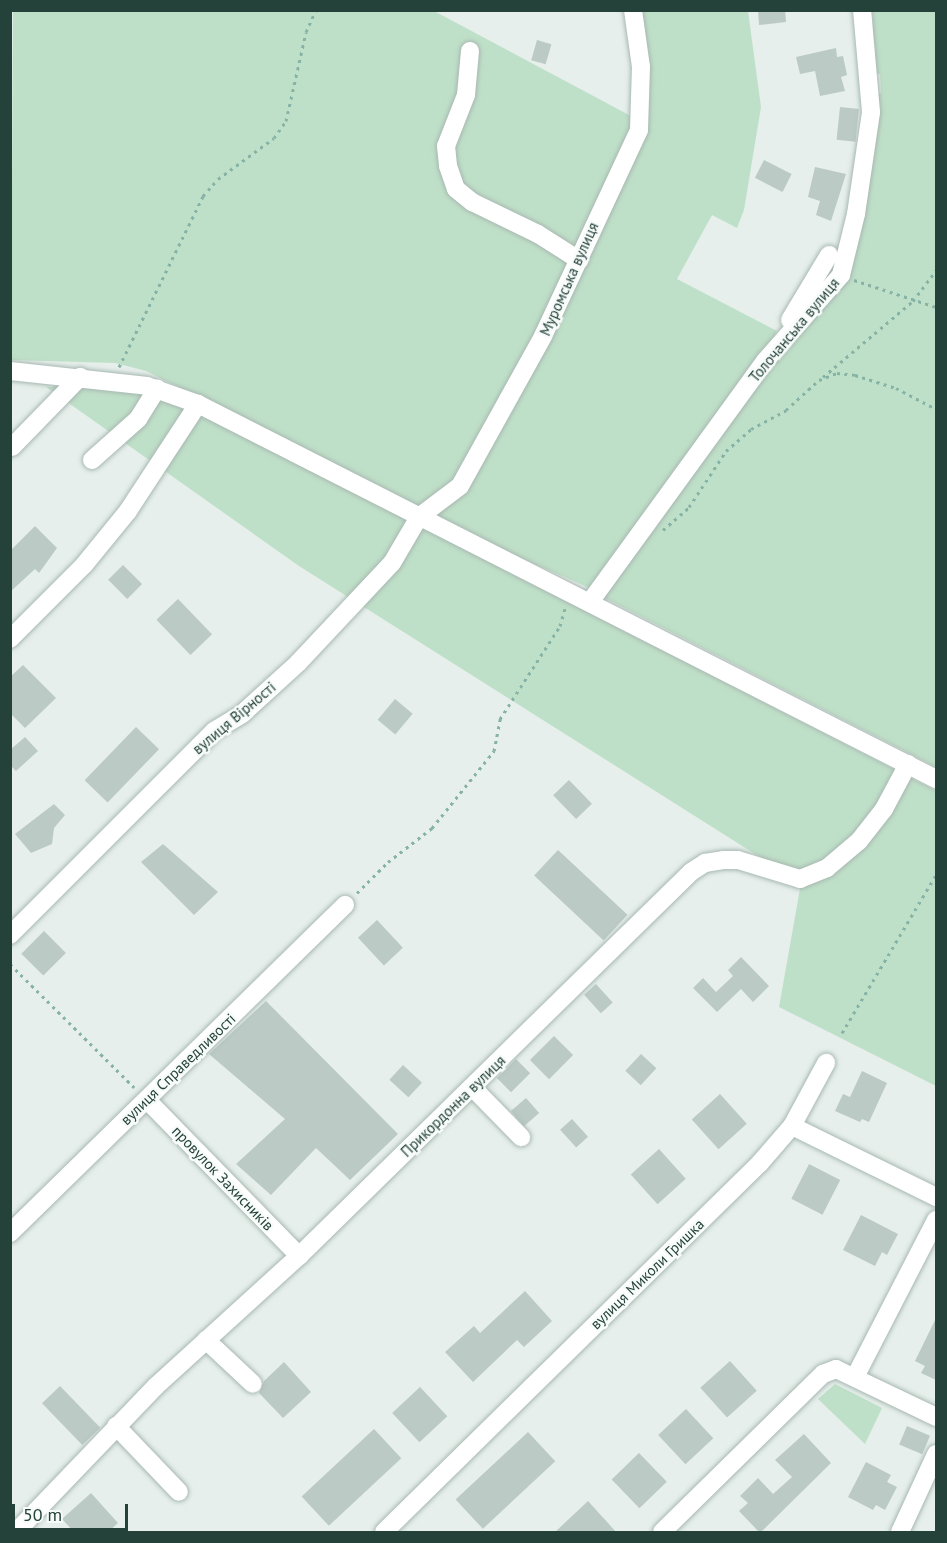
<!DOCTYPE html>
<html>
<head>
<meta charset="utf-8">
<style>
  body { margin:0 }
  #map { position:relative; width:947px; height:1543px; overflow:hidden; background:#e6efeb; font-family:"PT Sans",sans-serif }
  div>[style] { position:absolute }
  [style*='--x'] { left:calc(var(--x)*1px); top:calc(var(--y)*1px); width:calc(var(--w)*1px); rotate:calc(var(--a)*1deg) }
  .green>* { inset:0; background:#bfe0c8 }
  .building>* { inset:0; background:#bbcac4; transform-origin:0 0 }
  .path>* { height:3px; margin-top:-1.5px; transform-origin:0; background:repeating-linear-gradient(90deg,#86b3a5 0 3px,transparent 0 7.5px) }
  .roads { filter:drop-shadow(0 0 2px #a8b8b2) drop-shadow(0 0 2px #a8b8b2) }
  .minor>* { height:18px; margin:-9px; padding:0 9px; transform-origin:9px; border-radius:9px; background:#fff }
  span { translate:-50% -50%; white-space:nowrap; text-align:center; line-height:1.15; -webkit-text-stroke:5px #f7fbf9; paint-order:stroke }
  .street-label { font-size:15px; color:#24423a }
  .frame { position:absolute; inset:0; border:12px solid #24423a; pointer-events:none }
  .scale { position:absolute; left:12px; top:1504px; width:116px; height:27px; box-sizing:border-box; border:3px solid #24423a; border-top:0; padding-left:8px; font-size:18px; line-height:21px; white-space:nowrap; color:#24423a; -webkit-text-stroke:4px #f7fbf9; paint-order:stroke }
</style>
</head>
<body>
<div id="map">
  <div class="green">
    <div style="clip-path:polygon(13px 11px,434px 11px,644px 123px,640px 11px,748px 11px,761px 107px,744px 210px,737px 228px,712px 215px,677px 279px,777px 331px,761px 359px,592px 589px,482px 541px,388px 490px,146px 371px,115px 363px,11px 360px)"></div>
    <div style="clip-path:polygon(872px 11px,936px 11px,936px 767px,601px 596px,769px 366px,843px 285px,876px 94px,881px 93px,880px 74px,874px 74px,868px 25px,873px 23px)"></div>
    <div style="clip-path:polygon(109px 386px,147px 392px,189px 406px,936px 791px,936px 1086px,779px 1007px,801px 883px,299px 566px,46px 387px)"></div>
    <div style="clip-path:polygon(835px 1384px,882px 1408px,865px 1444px,818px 1399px)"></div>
  </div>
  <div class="building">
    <div style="clip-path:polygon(758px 10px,785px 10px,786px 22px,759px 25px)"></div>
    <div style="left:537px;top:40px;width:15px;height:21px;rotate:16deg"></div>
    <div style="clip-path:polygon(836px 48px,837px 57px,843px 56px,847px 75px,841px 77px,845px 91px,820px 96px,815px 71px,800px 74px,796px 57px)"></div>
    <div style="left:840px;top:107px;width:19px;height:33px;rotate:6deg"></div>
    <div style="left:764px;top:160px;width:31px;height:20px;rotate:27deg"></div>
    <div style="clip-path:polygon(815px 167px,846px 174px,831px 221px,816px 215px,820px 201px,808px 197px)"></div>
    <div style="clip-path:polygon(35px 526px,57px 548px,39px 573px,35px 569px,10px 592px,10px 551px)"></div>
    <div style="left:123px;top:565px;width:27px;height:21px;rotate:45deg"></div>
    <div style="left:178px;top:599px;width:49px;height:30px;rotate:46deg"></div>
    <div style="clip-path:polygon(23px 665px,56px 698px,25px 728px,10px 713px,10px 677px)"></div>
    <div style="left:395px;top:699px;width:23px;height:27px;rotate:40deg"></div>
    <div style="left:136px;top:727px;width:32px;height:74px;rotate:44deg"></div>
    <div style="clip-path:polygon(25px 737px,38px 751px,16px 771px,10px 765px,10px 750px)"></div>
    <div style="left:569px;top:780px;width:33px;height:22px;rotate:46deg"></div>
    <div style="clip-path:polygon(54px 804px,65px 815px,54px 828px,52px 844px,31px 853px,15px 834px)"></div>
    <div style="clip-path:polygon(163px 844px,218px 892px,194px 915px,141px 862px)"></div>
    <div style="left:558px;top:850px;width:95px;height:35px;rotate:43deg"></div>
    <div style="left:377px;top:920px;width:38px;height:26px;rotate:47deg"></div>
    <div style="left:44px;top:931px;width:31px;height:32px;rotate:45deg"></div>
    <div style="clip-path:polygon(741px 957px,769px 986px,753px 1002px,741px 989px,717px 1012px,693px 988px,703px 978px,716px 992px,733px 976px,728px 970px)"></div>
    <div style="left:596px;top:984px;width:25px;height:16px;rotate:48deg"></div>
    <div style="clip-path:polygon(266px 1001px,398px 1134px,350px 1180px,316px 1148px,271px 1195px,236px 1164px,285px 1119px,209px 1054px)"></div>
    <div style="left:554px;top:1036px;width:27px;height:34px;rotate:45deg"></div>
    <div style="left:641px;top:1054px;width:21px;height:23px;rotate:43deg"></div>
    <div style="left:516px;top:1059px;width:20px;height:27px;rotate:45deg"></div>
    <div style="left:403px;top:1065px;width:26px;height:20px;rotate:43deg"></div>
    <div style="clip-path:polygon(862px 1071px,887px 1083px,869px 1122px,862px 1119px,860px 1122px,835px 1111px,843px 1094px,850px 1097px)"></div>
    <div style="left:720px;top:1094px;width:40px;height:38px;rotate:48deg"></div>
    <div style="left:526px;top:1098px;width:20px;height:20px;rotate:49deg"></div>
    <div style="left:572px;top:1119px;width:24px;height:16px;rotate:48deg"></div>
    <div style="left:659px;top:1149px;width:40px;height:38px;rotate:48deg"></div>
    <div style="left:809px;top:1164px;width:35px;height:39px;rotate:27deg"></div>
    <div style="clip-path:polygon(861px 1215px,898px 1234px,887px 1255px,882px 1252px,875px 1266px,843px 1250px)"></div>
    <div style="clip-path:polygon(525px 1291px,552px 1321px,524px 1347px,517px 1340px,473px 1382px,445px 1352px,474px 1326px,480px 1333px)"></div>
    <div style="clip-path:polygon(936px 1318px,936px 1380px,921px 1373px,925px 1366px,915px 1361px)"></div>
    <div style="left:730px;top:1361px;width:40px;height:40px;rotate:48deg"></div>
    <div style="clip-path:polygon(284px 1362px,311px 1392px,283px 1418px,259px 1393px,264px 1381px)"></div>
    <div style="left:60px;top:1386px;width:58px;height:25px;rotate:46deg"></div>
    <div style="left:420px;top:1387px;width:40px;height:38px;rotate:47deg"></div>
    <div style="left:686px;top:1409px;width:40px;height:38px;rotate:47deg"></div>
    <div style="left:907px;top:1426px;width:25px;height:20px;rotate:23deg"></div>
    <div style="left:374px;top:1429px;width:40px;height:99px;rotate:47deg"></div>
    <div style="left:528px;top:1432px;width:40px;height:99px;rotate:47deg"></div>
    <div style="clip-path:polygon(804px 1434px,831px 1463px,760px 1533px,739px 1511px,748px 1503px,740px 1496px,758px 1478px,773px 1494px,792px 1477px,775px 1460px)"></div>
    <div style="left:639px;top:1453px;width:40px;height:38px;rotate:46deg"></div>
    <div style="clip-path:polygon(866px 1462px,891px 1475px,887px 1482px,897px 1487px,885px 1510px,876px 1505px,873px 1510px,848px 1497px)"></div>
    <div style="clip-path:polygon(91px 1493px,118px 1523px,107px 1533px,75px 1533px,62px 1519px)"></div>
    <div style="clip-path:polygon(588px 1501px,617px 1533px,554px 1533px)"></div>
  </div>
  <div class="path">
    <div style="--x:854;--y:280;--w:86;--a:18.2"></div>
    <div style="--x:119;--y:367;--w:191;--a:-63.8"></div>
    <div style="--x:203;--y:196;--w:23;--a:-49"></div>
    <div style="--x:218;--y:179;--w:69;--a:-36.2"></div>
    <div style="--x:274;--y:138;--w:21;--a:-55"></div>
    <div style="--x:286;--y:121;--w:91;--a:-77.3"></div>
    <div style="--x:306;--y:32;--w:24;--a:-66"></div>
    <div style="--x:823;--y:377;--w:118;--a:-40.2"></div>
    <div style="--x:913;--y:301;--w:39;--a:-53"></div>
    <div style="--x:663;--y:530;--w:35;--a:-41"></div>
    <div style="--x:689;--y:507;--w:67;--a:-56.5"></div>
    <div style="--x:726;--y:451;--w:33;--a:-41"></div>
    <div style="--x:751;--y:429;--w:40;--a:-28"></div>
    <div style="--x:786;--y:410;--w:45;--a:-42.3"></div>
    <div style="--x:819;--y:380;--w:19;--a:-21"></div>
    <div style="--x:837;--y:373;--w:18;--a:6"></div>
    <div style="--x:855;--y:375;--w:43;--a:17.6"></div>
    <div style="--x:896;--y:388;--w:45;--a:27.7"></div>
    <div style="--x:357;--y:893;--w:44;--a:-45"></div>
    <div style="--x:388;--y:862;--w:56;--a:-37.7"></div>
    <div style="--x:432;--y:828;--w:99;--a:-51.2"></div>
    <div style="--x:494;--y:751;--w:33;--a:-79"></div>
    <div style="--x:500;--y:719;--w:111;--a:-57.2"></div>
    <div style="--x:560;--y:626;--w:18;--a:-74"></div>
    <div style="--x:10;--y:964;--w:175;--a:44.8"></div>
    <div style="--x:842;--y:1033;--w:184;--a:-59.3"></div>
  </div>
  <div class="roads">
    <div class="minor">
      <div style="--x:470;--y:51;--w:44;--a:95.2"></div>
      <div style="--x:466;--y:95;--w:55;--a:111.4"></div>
      <div style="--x:446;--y:146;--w:20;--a:84"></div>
      <div style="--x:448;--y:166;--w:24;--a:71"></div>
      <div style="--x:456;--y:189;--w:21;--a:39"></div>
      <div style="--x:472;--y:202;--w:73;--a:25.9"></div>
      <div style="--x:538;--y:234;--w:49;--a:32.4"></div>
      <div style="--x:790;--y:320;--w:76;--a:-59"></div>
      <div style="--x:10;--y:371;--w:138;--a:6.2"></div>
      <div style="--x:147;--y:386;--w:54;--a:19.4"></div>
      <div style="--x:198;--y:404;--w:828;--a:26.94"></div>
      <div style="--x:12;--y:447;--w:98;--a:-45.8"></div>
      <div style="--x:92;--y:460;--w:62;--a:-41.7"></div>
      <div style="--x:138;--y:419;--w:36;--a:-58"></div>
      <div style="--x:590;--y:602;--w:298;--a:-54"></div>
      <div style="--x:765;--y:361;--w:115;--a:-48.5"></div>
      <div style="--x:841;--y:275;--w:63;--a:-76.2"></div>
      <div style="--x:856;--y:214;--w:103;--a:-81.6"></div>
      <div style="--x:871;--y:112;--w:102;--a:-95"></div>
      <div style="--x:10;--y:639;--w:105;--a:-45"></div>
      <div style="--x:84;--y:565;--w:70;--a:-50.8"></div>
      <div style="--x:128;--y:511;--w:128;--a:-56.8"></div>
      <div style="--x:10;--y:935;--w:288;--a:-45"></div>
      <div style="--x:214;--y:731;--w:33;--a:-31"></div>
      <div style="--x:242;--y:714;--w:76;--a:-42.3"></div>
      <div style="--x:298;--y:663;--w:137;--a:-46.8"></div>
      <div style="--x:392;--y:563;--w:53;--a:-59.6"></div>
      <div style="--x:419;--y:517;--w:51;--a:-37.1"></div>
      <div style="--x:460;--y:486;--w:171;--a:-61"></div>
      <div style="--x:543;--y:336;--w:227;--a:-65"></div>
      <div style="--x:639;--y:130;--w:63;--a:-88.2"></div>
      <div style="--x:641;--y:67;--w:58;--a:-98"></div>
      <div style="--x:473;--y:1088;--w:69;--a:45.6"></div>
      <div style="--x:147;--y:1100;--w:218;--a:45.7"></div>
      <div style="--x:792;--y:1126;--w:72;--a:-61.6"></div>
      <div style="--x:10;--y:1233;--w:469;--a:-44.4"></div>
      <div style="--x:206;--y:1340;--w:64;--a:43.1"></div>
      <div style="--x:855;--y:1377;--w:177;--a:-62.7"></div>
      <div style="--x:116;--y:1426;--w:91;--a:46.3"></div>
      <div style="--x:16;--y:1532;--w:202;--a:-46.2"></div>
      <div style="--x:156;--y:1386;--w:193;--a:-42.3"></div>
      <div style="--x:299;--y:1256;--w:549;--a:-44.41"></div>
      <div style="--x:691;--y:872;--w:17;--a:-33"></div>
      <div style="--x:705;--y:863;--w:18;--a:-9"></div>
      <div style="--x:723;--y:860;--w:15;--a:0"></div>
      <div style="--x:738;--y:860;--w:65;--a:17"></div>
      <div style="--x:800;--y:879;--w:29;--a:-22"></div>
      <div style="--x:827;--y:868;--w:42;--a:-40.2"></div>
      <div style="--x:859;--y:841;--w:41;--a:-52"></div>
      <div style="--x:884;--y:809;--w:51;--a:-61.9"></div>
      <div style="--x:384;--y:1532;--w:527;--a:-44.46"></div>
      <div style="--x:760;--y:1163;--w:49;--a:-49.1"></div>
      <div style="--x:792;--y:1126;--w:161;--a:26.2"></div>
      <div style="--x:662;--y:1532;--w:226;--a:-44.5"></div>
      <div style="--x:823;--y:1374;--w:14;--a:-21"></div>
      <div style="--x:836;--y:1369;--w:111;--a:25.6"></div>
      <div style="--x:900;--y:1532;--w:86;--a:-65.2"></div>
    </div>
  </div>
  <div class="street-label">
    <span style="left:569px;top:279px;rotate:-66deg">Муромська вулиця</span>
    <span style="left:794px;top:330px;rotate:-50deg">Толочанська вулиця</span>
    <span style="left:234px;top:718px;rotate:-40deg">вулиця Вірності</span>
    <span style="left:178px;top:1069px;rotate:-44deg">вулиця Справедливості</span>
    <span style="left:453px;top:1106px;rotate:-44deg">Прикордонна вулиця</span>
    <span style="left:223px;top:1178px;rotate:46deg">провулок Захисників</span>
    <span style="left:647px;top:1274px;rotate:-44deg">вулиця Миколи Гришка</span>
  </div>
  <div class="frame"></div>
  <div class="scale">50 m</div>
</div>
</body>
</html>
